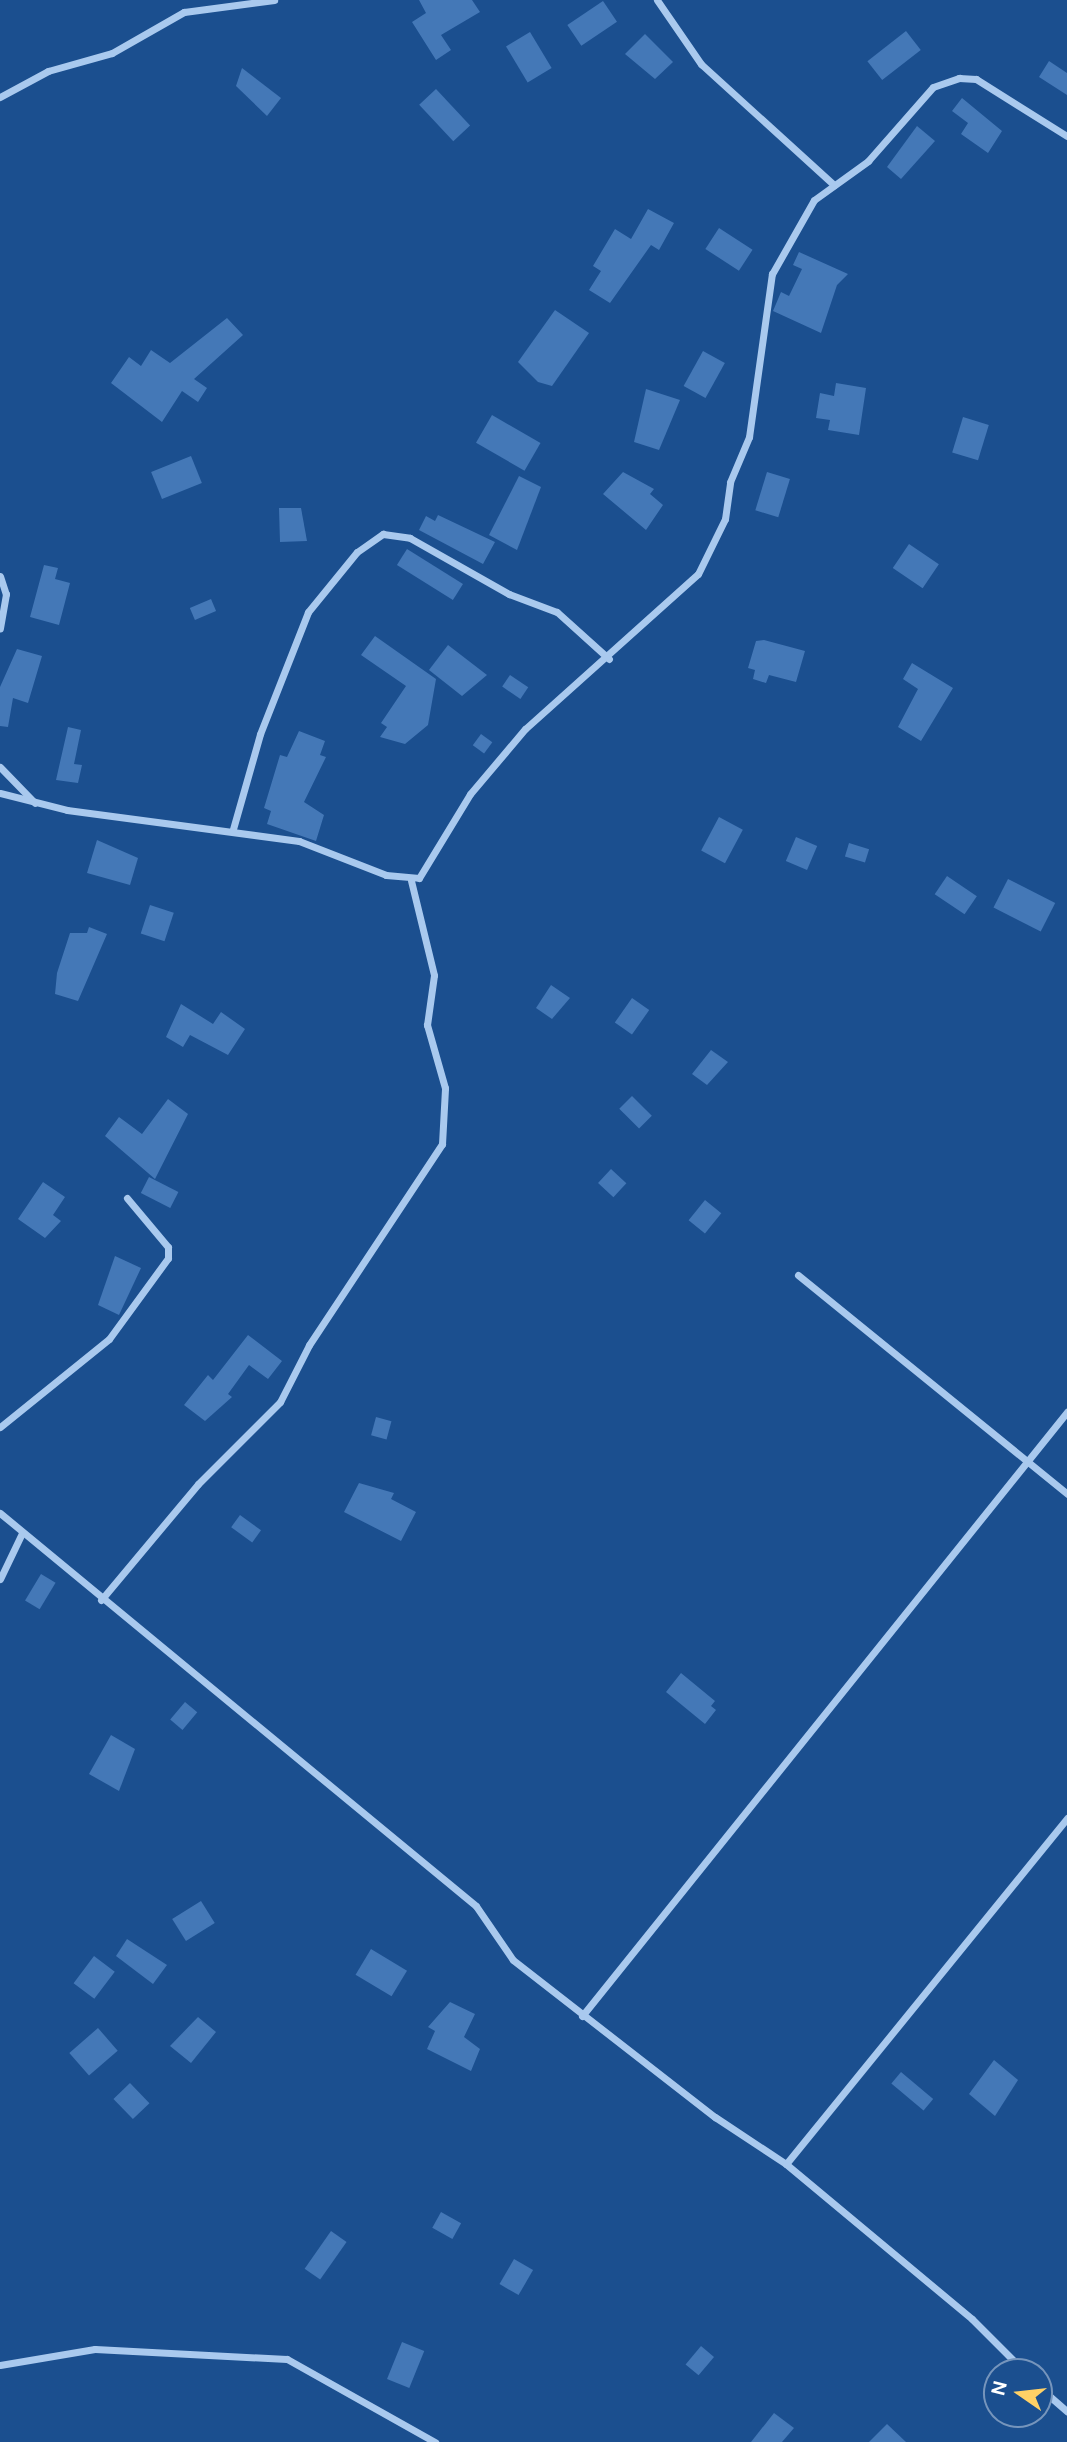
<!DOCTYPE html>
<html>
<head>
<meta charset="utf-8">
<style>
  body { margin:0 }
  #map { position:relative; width:1067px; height:2442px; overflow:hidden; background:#1b4f8f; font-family:"DM Sans",sans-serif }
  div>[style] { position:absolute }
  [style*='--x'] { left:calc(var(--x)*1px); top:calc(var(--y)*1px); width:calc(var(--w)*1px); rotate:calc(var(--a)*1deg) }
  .building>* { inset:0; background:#4478b7; transform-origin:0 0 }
  .street>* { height:7px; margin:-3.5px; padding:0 3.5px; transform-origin:3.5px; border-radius:3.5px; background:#a9c9ee }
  span { translate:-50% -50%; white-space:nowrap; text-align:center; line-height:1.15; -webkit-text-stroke:5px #1b4f8f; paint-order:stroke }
  .north { position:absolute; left:983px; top:2358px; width:70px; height:70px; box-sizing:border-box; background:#1b4f8f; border:2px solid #7695bc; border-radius:50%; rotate:284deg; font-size:19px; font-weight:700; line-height:28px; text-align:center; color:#fff }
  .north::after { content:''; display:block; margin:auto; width:24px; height:32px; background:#ffd166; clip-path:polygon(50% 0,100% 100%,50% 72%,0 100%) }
</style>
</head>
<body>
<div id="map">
  <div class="building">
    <div style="clip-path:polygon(419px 0,472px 0,480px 12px,441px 35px,451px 50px,436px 60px,412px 22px,426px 13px)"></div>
    <div style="left:603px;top:1px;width:25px;height:43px;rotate:56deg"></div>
    <div style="left:906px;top:31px;width:24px;height:49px;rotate:52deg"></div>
    <div style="left:530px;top:32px;width:42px;height:28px;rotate:59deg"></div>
    <div style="clip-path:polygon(645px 34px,673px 62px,655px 79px,625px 54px)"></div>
    <div style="clip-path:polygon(1049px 61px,1067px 73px,1067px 95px,1039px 77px)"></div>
    <div style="clip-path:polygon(242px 68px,281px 98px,267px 116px,236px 86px)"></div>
    <div style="left:436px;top:89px;width:50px;height:23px;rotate:47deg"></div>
    <div style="clip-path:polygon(962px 98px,1002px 131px,988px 153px,961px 134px,968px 123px,952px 111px)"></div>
    <div style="clip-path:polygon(917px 126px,935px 141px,901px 179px,887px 167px)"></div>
    <div style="clip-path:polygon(648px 209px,674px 223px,659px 250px,651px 245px,610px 303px,589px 290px,601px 271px,593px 266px,615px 229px,631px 239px)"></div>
    <div style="left:719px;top:228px;width:40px;height:25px;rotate:33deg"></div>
    <div style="clip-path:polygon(799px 252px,848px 274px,837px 285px,821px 333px,773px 311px,781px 292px,789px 296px,802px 269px,793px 265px)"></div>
    <div style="clip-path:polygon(555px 310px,589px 333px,552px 386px,538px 382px,518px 362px)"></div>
    <div style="clip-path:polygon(227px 318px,243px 335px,194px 379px,207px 388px,198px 402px,182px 391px,162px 422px,111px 383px,129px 357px,141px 366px,151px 350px,170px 363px)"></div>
    <div style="left:703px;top:351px;width:25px;height:40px;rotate:29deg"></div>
    <div style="clip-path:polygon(836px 383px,866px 388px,859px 435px,828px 430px,830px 420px,816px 418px,820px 393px,834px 396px)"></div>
    <div style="clip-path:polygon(646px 389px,680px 400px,659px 450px,634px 442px)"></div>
    <div style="left:492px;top:415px;width:56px;height:32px;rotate:30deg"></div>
    <div style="left:963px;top:417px;width:27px;height:37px;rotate:17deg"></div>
    <div style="left:191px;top:456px;width:29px;height:43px;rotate:68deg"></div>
    <div style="clip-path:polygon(623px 472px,654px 489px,650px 494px,663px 505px,646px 530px,603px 494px)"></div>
    <div style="left:767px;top:472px;width:24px;height:40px;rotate:17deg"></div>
    <div style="clip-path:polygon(519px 476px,541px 487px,517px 550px,489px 535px)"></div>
    <div style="clip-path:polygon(279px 508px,301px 508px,307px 541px,280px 542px)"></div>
    <div style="clip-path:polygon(438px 515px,495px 542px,483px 564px,419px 530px,426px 516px,435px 521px)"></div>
    <div style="left:909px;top:544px;width:36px;height:29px;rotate:34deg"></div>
    <div style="left:407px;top:549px;width:66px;height:19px;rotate:32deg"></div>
    <div style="clip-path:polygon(44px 565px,58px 568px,55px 579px,70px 583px,59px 625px,30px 617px)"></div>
    <div style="left:211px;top:599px;width:13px;height:23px;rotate:67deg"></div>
    <div style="clip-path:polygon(375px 636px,436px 679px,428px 725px,405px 744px,380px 737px,387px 727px,381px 723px,406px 686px,361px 655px)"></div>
    <div style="clip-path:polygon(764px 640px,805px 651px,796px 682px,769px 675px,766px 683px,753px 679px,755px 670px,748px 668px,756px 641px)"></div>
    <div style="clip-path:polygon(448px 645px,487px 675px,462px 696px,429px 670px)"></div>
    <div style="clip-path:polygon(17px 649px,42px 656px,28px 703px,13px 698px,8px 727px,0 726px,0 687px)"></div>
    <div style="clip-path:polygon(912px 663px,953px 688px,921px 741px,898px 727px,918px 689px,903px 679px)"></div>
    <div style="left:510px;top:675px;width:22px;height:14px;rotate:34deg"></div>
    <div style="clip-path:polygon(68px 727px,81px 730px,74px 764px,82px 765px,78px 783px,56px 780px)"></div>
    <div style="clip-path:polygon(299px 731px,325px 741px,320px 755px,326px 757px,304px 802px,324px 815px,316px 841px,267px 824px,271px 811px,264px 808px,280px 755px,287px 757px)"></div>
    <div style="left:481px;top:734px;width:14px;height:14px;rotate:36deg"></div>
    <div style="left:719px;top:817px;width:27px;height:38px;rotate:28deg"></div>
    <div style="left:796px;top:837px;width:23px;height:26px;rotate:23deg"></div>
    <div style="clip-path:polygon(97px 840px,138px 858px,130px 885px,87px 873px)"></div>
    <div style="left:849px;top:843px;width:21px;height:14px;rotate:17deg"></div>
    <div style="left:947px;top:876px;width:36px;height:22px;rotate:34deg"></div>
    <div style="left:1008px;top:879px;width:53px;height:32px;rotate:27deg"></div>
    <div style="left:150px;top:905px;width:25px;height:30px;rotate:18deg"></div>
    <div style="clip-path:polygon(89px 927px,107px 934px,78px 1001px,55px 994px,57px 973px,70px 933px,87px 933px)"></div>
    <div style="clip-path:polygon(551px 985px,570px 998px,552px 1019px,536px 1008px)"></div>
    <div style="left:632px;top:998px;width:21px;height:30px;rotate:35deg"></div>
    <div style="clip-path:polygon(181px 1004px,213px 1024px,221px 1012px,245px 1029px,228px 1055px,190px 1035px,183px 1047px,166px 1037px)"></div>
    <div style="clip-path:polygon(711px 1050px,728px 1062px,707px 1085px,692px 1074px)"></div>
    <div style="left:632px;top:1096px;width:28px;height:18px;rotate:45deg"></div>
    <div style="clip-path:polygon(168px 1099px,188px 1114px,155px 1179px,105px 1136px,119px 1117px,142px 1134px)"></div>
    <div style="left:611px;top:1169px;width:21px;height:19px;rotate:43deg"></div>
    <div style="left:149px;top:1177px;width:33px;height:18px;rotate:27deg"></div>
    <div style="clip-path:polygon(43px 1182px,65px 1197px,53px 1215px,61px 1221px,45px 1238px,18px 1219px)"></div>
    <div style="left:705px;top:1200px;width:21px;height:26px;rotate:39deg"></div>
    <div style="clip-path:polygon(115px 1256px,141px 1268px,119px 1315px,98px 1305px)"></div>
    <div style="clip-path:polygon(248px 1335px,282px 1361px,268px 1379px,249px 1365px,228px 1394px,232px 1397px,205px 1421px,184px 1405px,208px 1375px,213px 1380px)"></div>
    <div style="left:376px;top:1417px;width:16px;height:19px;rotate:15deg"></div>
    <div style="clip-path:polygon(359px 1483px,394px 1493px,391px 1499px,416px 1512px,401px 1541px,344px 1512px)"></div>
    <div style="left:240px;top:1515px;width:26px;height:15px;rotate:36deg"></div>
    <div style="left:41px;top:1574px;width:17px;height:31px;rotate:31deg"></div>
    <div style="clip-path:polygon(681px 1673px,715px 1701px,711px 1706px,716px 1710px,705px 1724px,666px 1692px)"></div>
    <div style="left:185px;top:1702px;width:16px;height:23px;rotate:40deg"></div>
    <div style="clip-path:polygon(111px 1735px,135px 1749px,119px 1791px,89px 1774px)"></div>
    <div style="left:201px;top:1901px;width:26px;height:34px;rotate:58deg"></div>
    <div style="clip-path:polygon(127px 1939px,167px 1965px,153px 1984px,116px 1956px)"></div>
    <div style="left:371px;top:1949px;width:42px;height:30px;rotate:31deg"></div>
    <div style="left:94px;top:1956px;width:26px;height:34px;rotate:37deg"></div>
    <div style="clip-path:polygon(450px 2002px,475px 2014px,464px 2037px,480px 2049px,471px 2071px,427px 2049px,435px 2031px,428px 2027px)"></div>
    <div style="clip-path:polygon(198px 2017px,216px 2032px,191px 2063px,170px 2046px)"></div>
    <div style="left:98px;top:2028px;width:30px;height:38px;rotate:49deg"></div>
    <div style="clip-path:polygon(994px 2060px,1018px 2080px,995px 2116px,969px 2094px)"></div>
    <div style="left:901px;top:2072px;width:42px;height:15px;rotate:40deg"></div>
    <div style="left:130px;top:2083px;width:28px;height:23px;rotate:46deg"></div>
    <div style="left:441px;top:2212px;width:23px;height:18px;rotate:29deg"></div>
    <div style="left:331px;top:2231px;width:19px;height:46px;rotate:35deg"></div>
    <div style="left:514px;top:2259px;width:22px;height:29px;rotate:30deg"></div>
    <div style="left:402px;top:2342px;width:24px;height:40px;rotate:22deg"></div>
    <div style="left:701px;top:2346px;width:17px;height:24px;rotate:40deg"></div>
    <div style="clip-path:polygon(774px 2413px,794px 2428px,782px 2442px,751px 2442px)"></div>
    <div style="clip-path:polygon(887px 2424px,906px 2442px,869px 2442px)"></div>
  </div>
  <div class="street">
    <div style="--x:657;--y:0;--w:78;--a:55.5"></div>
    <div style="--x:701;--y:64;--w:180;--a:42.3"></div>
    <div style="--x:0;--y:97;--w:55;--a:-28.4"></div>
    <div style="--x:48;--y:71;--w:66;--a:-15.7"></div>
    <div style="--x:112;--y:53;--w:83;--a:-29.7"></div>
    <div style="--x:184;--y:12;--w:91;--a:-7.6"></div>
    <div style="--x:0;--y:576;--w:19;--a:72"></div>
    <div style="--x:6;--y:594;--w:35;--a:100"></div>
    <div style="--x:0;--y:767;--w:50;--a:45.8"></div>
    <div style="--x:0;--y:793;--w:69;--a:14.2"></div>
    <div style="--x:67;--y:810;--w:234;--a:7.6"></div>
    <div style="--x:299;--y:841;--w:93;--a:21.3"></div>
    <div style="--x:386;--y:875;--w:33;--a:5"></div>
    <div style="--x:419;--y:878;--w:98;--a:-58.7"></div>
    <div style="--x:470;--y:794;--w:85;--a:-49.8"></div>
    <div style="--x:525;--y:729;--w:232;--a:-41.9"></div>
    <div style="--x:698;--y:574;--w:61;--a:-63.9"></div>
    <div style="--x:725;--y:519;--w:37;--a:-82"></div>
    <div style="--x:730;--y:482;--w:49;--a:-67.1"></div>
    <div style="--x:749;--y:437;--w:165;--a:-82"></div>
    <div style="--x:772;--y:274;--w:85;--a:-60.4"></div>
    <div style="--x:814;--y:200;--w:67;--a:-35.8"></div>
    <div style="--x:868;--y:161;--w:98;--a:-48.7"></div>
    <div style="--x:933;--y:87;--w:28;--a:-19"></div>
    <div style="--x:959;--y:78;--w:17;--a:3"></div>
    <div style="--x:976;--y:79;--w:107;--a:32.1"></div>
    <div style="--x:233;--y:829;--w:99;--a:-74.1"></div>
    <div style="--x:260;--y:734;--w:131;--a:-68.5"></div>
    <div style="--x:308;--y:612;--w:77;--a:-50.8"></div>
    <div style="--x:357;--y:552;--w:32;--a:-35"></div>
    <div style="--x:383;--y:534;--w:27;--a:8"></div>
    <div style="--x:410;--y:538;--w:114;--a:29.5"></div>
    <div style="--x:509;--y:594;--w:51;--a:20.6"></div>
    <div style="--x:557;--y:612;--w:70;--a:42.1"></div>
    <div style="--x:798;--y:1275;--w:347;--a:39.1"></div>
    <div style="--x:0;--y:1427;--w:140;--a:-38.9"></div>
    <div style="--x:109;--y:1339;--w:100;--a:-53.9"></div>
    <div style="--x:168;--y:1258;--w:11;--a:-90"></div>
    <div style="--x:168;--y:1247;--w:64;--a:-129.9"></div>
    <div style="--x:0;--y:1513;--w:617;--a:39.54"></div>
    <div style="--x:476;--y:1906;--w:65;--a:55.6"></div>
    <div style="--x:513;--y:1960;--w:256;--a:37.9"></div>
    <div style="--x:715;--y:2117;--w:85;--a:33.5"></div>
    <div style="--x:786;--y:2164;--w:242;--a:39.8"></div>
    <div style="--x:972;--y:2319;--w:75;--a:45"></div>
    <div style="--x:0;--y:1579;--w:51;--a:-64.4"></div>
    <div style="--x:101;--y:1600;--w:151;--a:-50.1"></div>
    <div style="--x:198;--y:1484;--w:116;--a:-45"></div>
    <div style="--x:280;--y:1402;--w:64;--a:-63"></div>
    <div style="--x:309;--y:1345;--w:241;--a:-56.5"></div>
    <div style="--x:442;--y:1144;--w:56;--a:-86.9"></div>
    <div style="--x:445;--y:1088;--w:66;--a:-105.9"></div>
    <div style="--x:427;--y:1025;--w:50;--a:-82"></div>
    <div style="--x:434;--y:975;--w:97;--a:-103.7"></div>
    <div style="--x:582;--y:2016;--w:775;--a:-51.24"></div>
    <div style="--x:786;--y:2164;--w:446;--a:-50.9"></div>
    <div style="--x:0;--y:2365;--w:96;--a:-9.6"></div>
    <div style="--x:95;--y:2349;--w:192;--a:3"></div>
    <div style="--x:287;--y:2359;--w:170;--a:29.3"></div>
    <div style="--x:1039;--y:2387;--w:37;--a:41"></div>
  </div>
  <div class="north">N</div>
</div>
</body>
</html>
